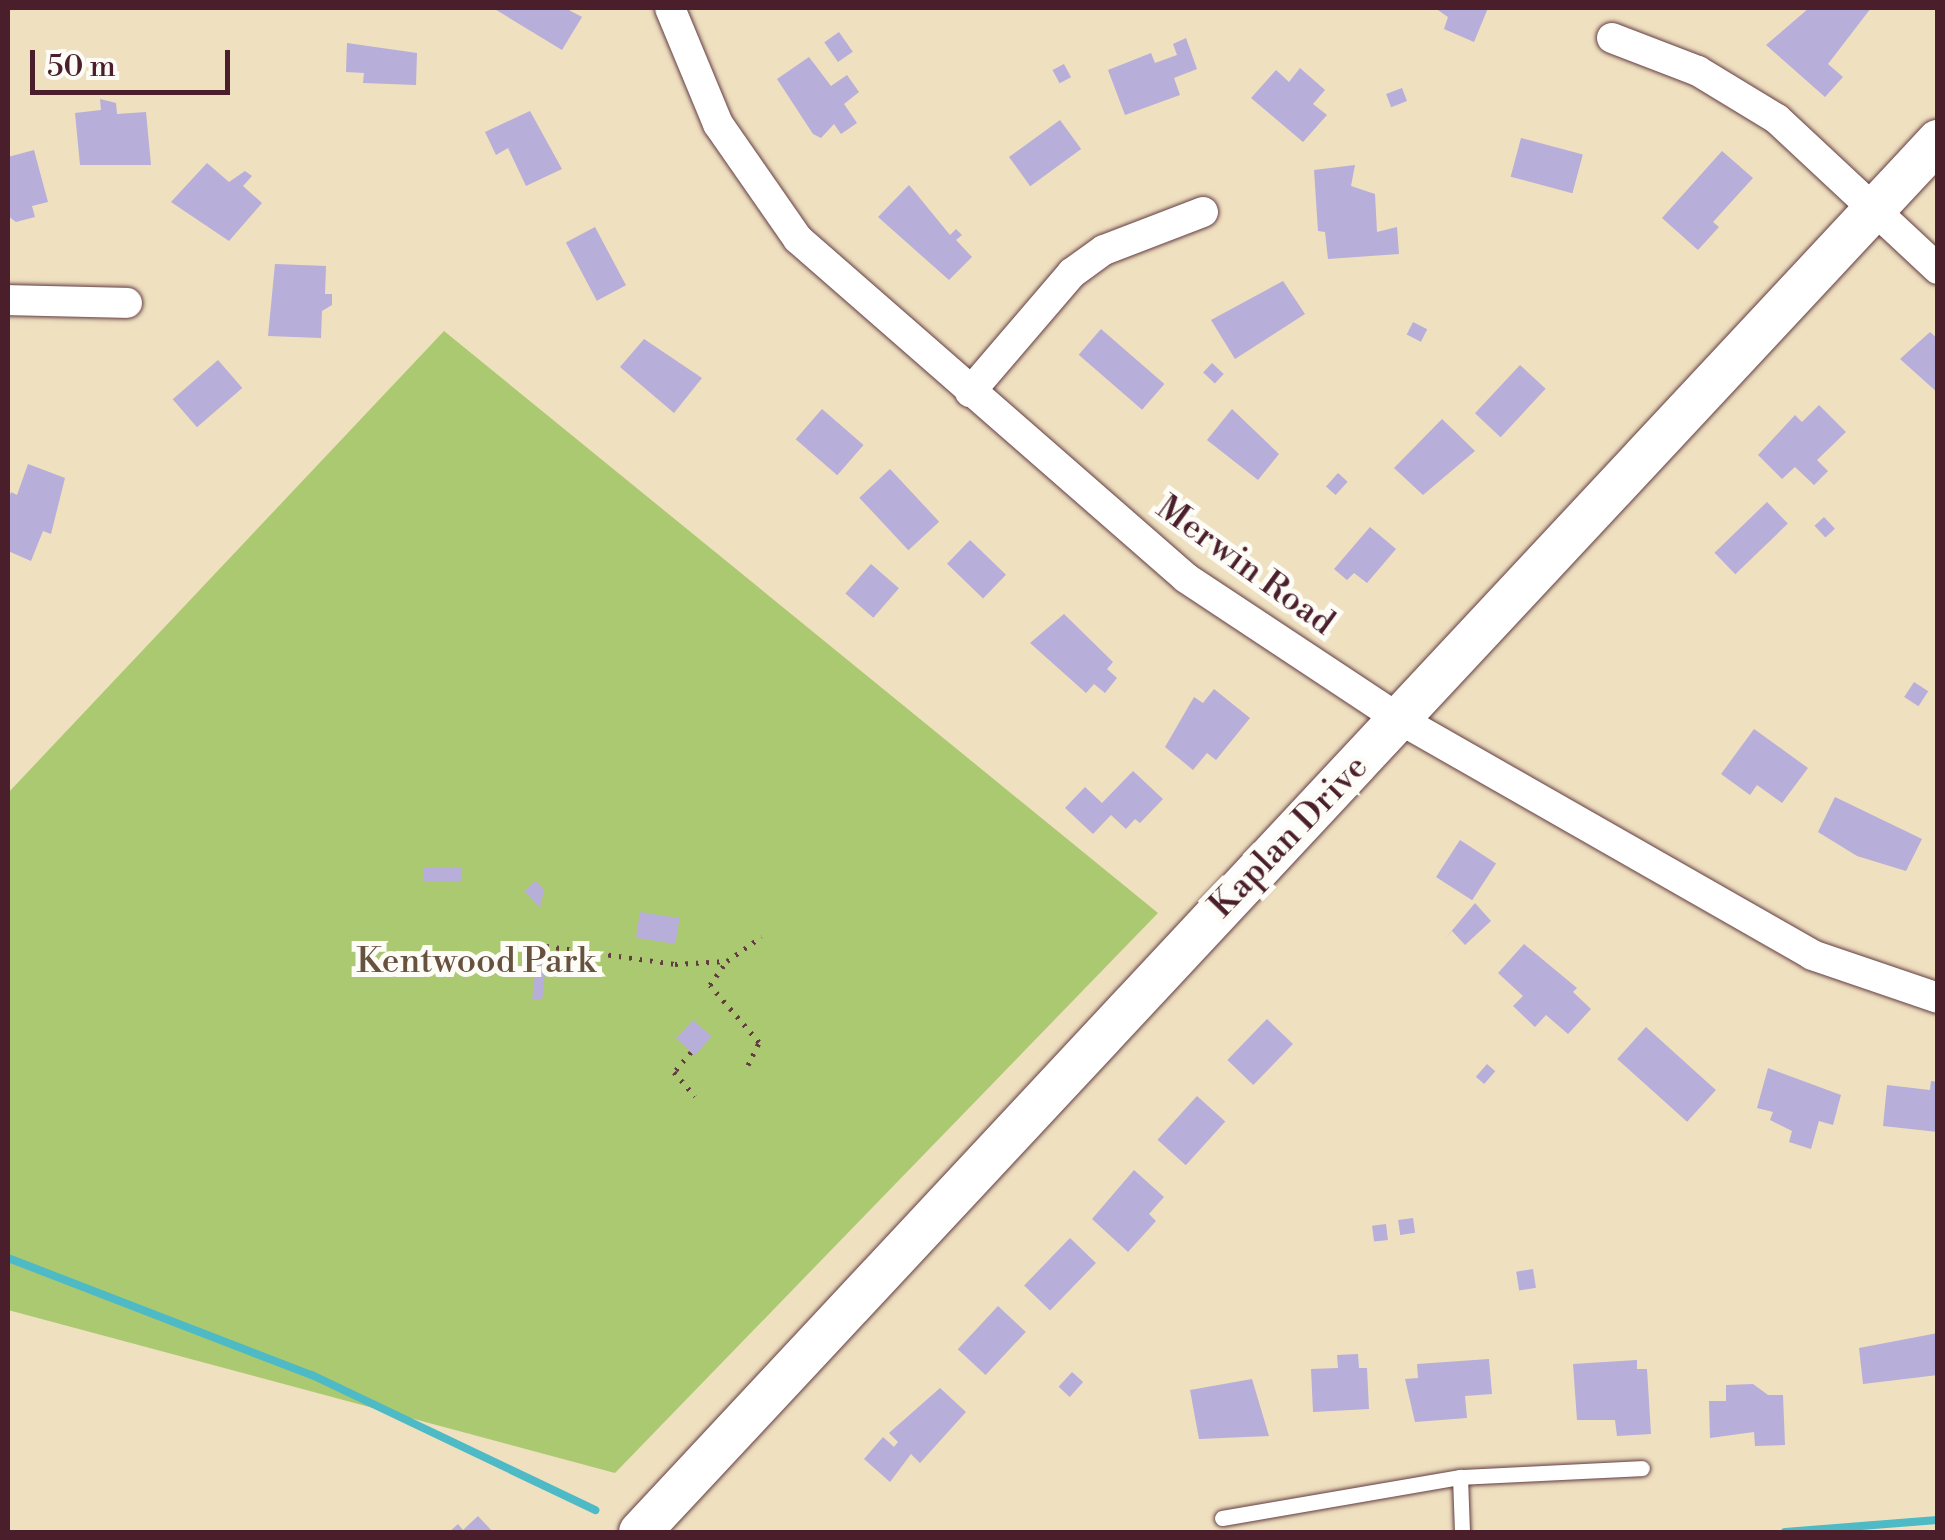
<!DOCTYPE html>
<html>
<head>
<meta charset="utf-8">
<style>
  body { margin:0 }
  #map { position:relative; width:1945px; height:1540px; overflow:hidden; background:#efe0c0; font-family:"Libre Bodoni",serif }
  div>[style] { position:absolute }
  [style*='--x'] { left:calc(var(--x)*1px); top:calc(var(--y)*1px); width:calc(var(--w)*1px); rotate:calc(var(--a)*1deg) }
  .green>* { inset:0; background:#abc970 }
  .stream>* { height:8px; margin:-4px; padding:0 4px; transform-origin:4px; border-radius:4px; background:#4dbac6 }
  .building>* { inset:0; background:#b7aed9; transform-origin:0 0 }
  .path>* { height:5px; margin-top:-2.5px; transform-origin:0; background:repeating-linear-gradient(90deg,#633c41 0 2.5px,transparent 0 10.5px) }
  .roads { filter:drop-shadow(0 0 2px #633c41) drop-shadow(0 0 2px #633c41) }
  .lane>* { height:15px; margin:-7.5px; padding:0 7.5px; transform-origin:7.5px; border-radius:7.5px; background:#fff }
  .street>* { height:30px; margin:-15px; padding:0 15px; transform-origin:15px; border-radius:15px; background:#fff }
  .secondary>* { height:42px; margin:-21px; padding:0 21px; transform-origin:21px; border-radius:21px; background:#fff }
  span { translate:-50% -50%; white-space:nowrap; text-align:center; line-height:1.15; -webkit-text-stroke:10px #fdfcf7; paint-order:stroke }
  .street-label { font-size:35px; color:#4a1f2b }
  .park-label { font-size:35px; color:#675240 }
  .frame { position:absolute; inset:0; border:10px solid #4a1f2b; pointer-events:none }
  .scale { position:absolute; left:30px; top:50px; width:200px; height:45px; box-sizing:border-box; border:5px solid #4a1f2b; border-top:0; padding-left:12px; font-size:30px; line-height:35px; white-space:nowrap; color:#4a1f2b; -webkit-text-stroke:8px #fdfcf7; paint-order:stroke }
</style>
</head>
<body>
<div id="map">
  <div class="green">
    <div style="clip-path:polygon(444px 331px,1158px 913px,615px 1473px,8px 1310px,8px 793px)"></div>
  </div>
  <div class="stream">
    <div style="--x:8;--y:1258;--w:326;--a:21.1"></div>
    <div style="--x:312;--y:1375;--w:314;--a:25.5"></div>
    <div style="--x:1785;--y:1532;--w:153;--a:-4.5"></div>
  </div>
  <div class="building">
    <div style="clip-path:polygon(493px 8px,565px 8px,582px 17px,562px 50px)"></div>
    <div style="clip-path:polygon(1435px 8px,1488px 8px,1474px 42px,1444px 29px,1448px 17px)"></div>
    <div style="clip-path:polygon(1809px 8px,1871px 8px,1828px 64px,1843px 77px,1825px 97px,1766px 45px)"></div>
    <div style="left:839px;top:32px;width:24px;height:18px;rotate:55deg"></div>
    <div style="clip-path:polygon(1186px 38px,1197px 69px,1174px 78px,1180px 95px,1125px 115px,1108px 70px,1151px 53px,1155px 63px,1177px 55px,1173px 44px)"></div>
    <div style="clip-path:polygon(347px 43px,417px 53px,416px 85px,363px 83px,364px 73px,346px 72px)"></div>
    <div style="clip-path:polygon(809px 57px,831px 86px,847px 75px,859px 92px,844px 104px,857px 123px,841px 134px,834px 124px,821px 138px,813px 134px,777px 79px)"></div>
    <div style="left:1064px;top:64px;width:15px;height:13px;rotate:62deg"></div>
    <div style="clip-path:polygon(1300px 68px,1325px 90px,1313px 104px,1327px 115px,1303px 142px,1251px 98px,1276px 70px,1289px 82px)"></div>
    <div style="left:1402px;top:88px;width:14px;height:17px;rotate:69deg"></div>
    <div style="clip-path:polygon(100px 99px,116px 103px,117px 114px,146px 112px,151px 165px,80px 165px,75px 113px,101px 110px)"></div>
    <div style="clip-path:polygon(530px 111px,562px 169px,526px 186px,508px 148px,496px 155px,485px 132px)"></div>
    <div style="left:1060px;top:120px;width:36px;height:63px;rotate:54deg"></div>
    <div style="left:1521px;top:138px;width:64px;height:40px;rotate:15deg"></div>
    <div style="clip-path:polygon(34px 150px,48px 202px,32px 206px,35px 217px,16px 222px,8px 216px,8px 157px)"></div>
    <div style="clip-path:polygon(1722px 151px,1753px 178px,1713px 222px,1719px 227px,1698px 250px,1662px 218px)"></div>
    <div style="clip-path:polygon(207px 163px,229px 182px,245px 171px,252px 176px,243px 186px,262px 203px,229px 241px,171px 202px)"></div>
    <div style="clip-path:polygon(1355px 165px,1351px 186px,1375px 194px,1377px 232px,1397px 227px,1399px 254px,1328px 259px,1325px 232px,1318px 231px,1314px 170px)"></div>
    <div style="clip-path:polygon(909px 185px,950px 235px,956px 229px,962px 235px,956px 240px,972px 257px,949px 280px,878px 217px)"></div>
    <div style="left:595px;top:227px;width:66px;height:33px;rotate:62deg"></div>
    <div style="clip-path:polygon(275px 264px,326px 266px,325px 294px,332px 294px,332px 305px,322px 311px,321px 338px,268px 336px)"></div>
    <div style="clip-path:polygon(1283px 281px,1305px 314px,1235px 359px,1211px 320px)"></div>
    <div style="left:1413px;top:322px;width:16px;height:14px;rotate:27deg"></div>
    <div style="left:1101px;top:329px;width:84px;height:34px;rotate:41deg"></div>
    <div style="clip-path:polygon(1930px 332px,1938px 339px,1938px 393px,1900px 359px)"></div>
    <div style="clip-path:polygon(644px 339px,702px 378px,674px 413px,620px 367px)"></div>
    <div style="left:218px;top:360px;width:37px;height:60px;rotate:49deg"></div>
    <div style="left:1212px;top:363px;width:16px;height:13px;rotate:43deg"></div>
    <div style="left:1520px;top:365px;width:35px;height:66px;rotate:43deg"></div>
    <div style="clip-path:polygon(1819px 405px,1846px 432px,1817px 460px,1828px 471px,1814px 485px,1795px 467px,1782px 479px,1758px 455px,1795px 415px,1802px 422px)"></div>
    <div style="left:822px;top:409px;width:55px;height:40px;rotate:41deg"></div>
    <div style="clip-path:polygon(1232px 409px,1279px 454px,1258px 480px,1207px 440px)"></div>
    <div style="clip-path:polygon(1442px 419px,1475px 451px,1423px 495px,1394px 468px)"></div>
    <div style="clip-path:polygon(28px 464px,65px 478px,51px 534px,43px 531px,31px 561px,8px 551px,8px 501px,11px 492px,17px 495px)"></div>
    <div style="left:890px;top:469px;width:72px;height:42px;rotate:47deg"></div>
    <div style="left:1338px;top:473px;width:13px;height:18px;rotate:42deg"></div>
    <div style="left:1767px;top:502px;width:30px;height:73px;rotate:46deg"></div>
    <div style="left:1824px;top:517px;width:16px;height:13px;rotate:47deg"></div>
    <div style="clip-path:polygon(1370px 527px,1396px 549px,1367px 583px,1354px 573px,1347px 580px,1334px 569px)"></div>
    <div style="left:970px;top:540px;width:50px;height:33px;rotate:44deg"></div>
    <div style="left:871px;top:564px;width:37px;height:39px;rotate:41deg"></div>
    <div style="clip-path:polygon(1064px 614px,1113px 662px,1107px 669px,1117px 678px,1105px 693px,1094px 684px,1086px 693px,1030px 643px)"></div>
    <div style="left:1914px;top:682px;width:17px;height:18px;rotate:33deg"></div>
    <div style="clip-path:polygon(1214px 689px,1250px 718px,1216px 760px,1207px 753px,1193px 770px,1165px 747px,1194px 697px,1203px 703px)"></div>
    <div style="clip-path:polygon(1754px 729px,1808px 768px,1782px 803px,1757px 785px,1750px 795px,1721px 774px)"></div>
    <div style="clip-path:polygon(1133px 771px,1163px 799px,1140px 823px,1135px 819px,1126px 829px,1111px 815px,1093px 834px,1065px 808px,1085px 787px,1102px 803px)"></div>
    <div style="clip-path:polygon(1835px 797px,1922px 839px,1906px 871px,1857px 856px,1818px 832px)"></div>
    <div style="left:1460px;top:840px;width:43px;height:44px;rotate:33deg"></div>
    <div style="left:462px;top:868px;width:13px;height:38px;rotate:90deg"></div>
    <div style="clip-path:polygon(536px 881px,544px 890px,540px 908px,524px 891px)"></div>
    <div style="clip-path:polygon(1475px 903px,1491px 921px,1465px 945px,1452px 931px,1444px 940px)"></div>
    <div style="left:640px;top:912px;width:40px;height:26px;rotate:9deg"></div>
    <div style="clip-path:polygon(1524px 944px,1577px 988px,1573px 992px,1591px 1009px,1568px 1034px,1546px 1015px,1535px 1027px,1513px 1006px,1523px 996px,1498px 973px)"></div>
    <div style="left:536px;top:963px;width:10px;height:36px;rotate:6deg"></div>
    <div style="left:1267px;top:1019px;width:36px;height:57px;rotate:44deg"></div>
    <div style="left:693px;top:1020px;width:25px;height:25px;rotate:42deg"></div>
    <div style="left:1646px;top:1027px;width:94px;height:43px;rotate:42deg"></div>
    <div style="left:1487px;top:1064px;width:11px;height:17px;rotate:41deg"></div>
    <div style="clip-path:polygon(1768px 1068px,1841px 1095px,1833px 1125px,1819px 1121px,1811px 1149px,1789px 1142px,1792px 1131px,1770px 1120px,1773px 1112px,1757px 1108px)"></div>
    <div style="clip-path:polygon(1931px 1081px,1938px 1082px,1938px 1132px,1883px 1126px,1887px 1085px,1930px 1090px)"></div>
    <div style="left:1197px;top:1096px;width:38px;height:59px;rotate:42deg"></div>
    <div style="clip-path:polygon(1134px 1170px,1164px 1197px,1149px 1214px,1156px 1221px,1128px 1252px,1092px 1219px)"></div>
    <div style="left:1413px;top:1218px;width:15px;height:15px;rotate:82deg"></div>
    <div style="left:1386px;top:1224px;width:16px;height:14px;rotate:83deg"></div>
    <div style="left:1070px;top:1238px;width:36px;height:66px;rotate:44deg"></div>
    <div style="left:1533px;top:1269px;width:19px;height:17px;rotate:81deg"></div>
    <div style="left:998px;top:1306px;width:38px;height:59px;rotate:43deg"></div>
    <div style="clip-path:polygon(1938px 1333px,1938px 1375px,1863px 1384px,1859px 1348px)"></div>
    <div style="clip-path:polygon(1358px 1354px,1359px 1368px,1367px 1368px,1369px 1409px,1313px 1412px,1311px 1369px,1338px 1368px,1337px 1355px)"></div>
    <div style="clip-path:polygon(1489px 1359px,1492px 1394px,1465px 1396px,1467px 1418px,1415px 1422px,1405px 1379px,1418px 1378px,1417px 1364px)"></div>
    <div style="clip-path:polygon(1637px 1360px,1637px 1369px,1647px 1369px,1651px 1434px,1617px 1436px,1615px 1420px,1577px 1420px,1573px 1364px)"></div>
    <div style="left:1072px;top:1372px;width:15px;height:20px;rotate:42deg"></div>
    <div style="clip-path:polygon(1252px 1379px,1269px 1436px,1199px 1439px,1190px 1390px)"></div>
    <div style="clip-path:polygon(1753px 1384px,1768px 1395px,1783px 1395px,1785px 1445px,1755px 1446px,1754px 1432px,1710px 1438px,1709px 1401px,1726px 1401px,1726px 1385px)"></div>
    <div style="clip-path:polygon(940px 1388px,966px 1412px,920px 1463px,911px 1454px,890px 1482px,864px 1459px,883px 1437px,894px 1447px,898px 1442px,889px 1433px)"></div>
    <div style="clip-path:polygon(478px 1516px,493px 1532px,449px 1532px,458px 1524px,463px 1530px)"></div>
  </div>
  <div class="path">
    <div style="--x:546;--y:946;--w:130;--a:7.9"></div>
    <div style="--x:675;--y:964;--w:52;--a:-3.3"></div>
    <div style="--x:691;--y:1052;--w:26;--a:130"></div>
    <div style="--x:674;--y:1072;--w:32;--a:49"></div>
    <div style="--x:748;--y:1065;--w:25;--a:-64"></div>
    <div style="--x:759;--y:1042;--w:75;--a:-130.7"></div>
    <div style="--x:710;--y:985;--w:29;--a:-55"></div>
    <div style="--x:727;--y:961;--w:42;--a:-35.2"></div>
  </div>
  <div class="roads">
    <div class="lane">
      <div style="--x:1460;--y:1477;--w:55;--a:87.9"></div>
      <div style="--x:1222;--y:1518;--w:242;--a:-9.8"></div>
      <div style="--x:1460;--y:1477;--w:182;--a:-2.8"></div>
    </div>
    <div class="street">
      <div style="--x:670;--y:8;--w:126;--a:67.5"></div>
      <div style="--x:718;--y:124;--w:140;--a:55.2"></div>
      <div style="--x:798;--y:239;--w:515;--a:41.14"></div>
      <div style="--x:1186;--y:578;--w:255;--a:33.5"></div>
      <div style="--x:1399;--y:719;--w:476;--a:29.7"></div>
      <div style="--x:1812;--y:955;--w:133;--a:18.8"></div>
      <div style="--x:1612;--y:38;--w:92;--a:21"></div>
      <div style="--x:1698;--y:71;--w:92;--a:31.3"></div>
      <div style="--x:1777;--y:119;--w:220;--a:43"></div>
      <div style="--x:8;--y:300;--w:119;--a:1.4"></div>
      <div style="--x:970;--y:392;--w:157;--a:-49.4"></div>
      <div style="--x:1072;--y:273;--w:39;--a:-36"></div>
      <div style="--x:1104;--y:250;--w:106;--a:-21"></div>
    </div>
    <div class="secondary">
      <div style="--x:640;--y:1532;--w:1903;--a:-46.98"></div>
    </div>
  </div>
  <div class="street-label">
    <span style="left:1245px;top:566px;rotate:36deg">Merwin Road</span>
    <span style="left:1289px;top:837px;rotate:-46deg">Kaplan Drive</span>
  </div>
  <div class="park-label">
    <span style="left:476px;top:962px">Kentwood Park</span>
  </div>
  <div class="frame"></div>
  <div class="scale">50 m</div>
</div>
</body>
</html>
